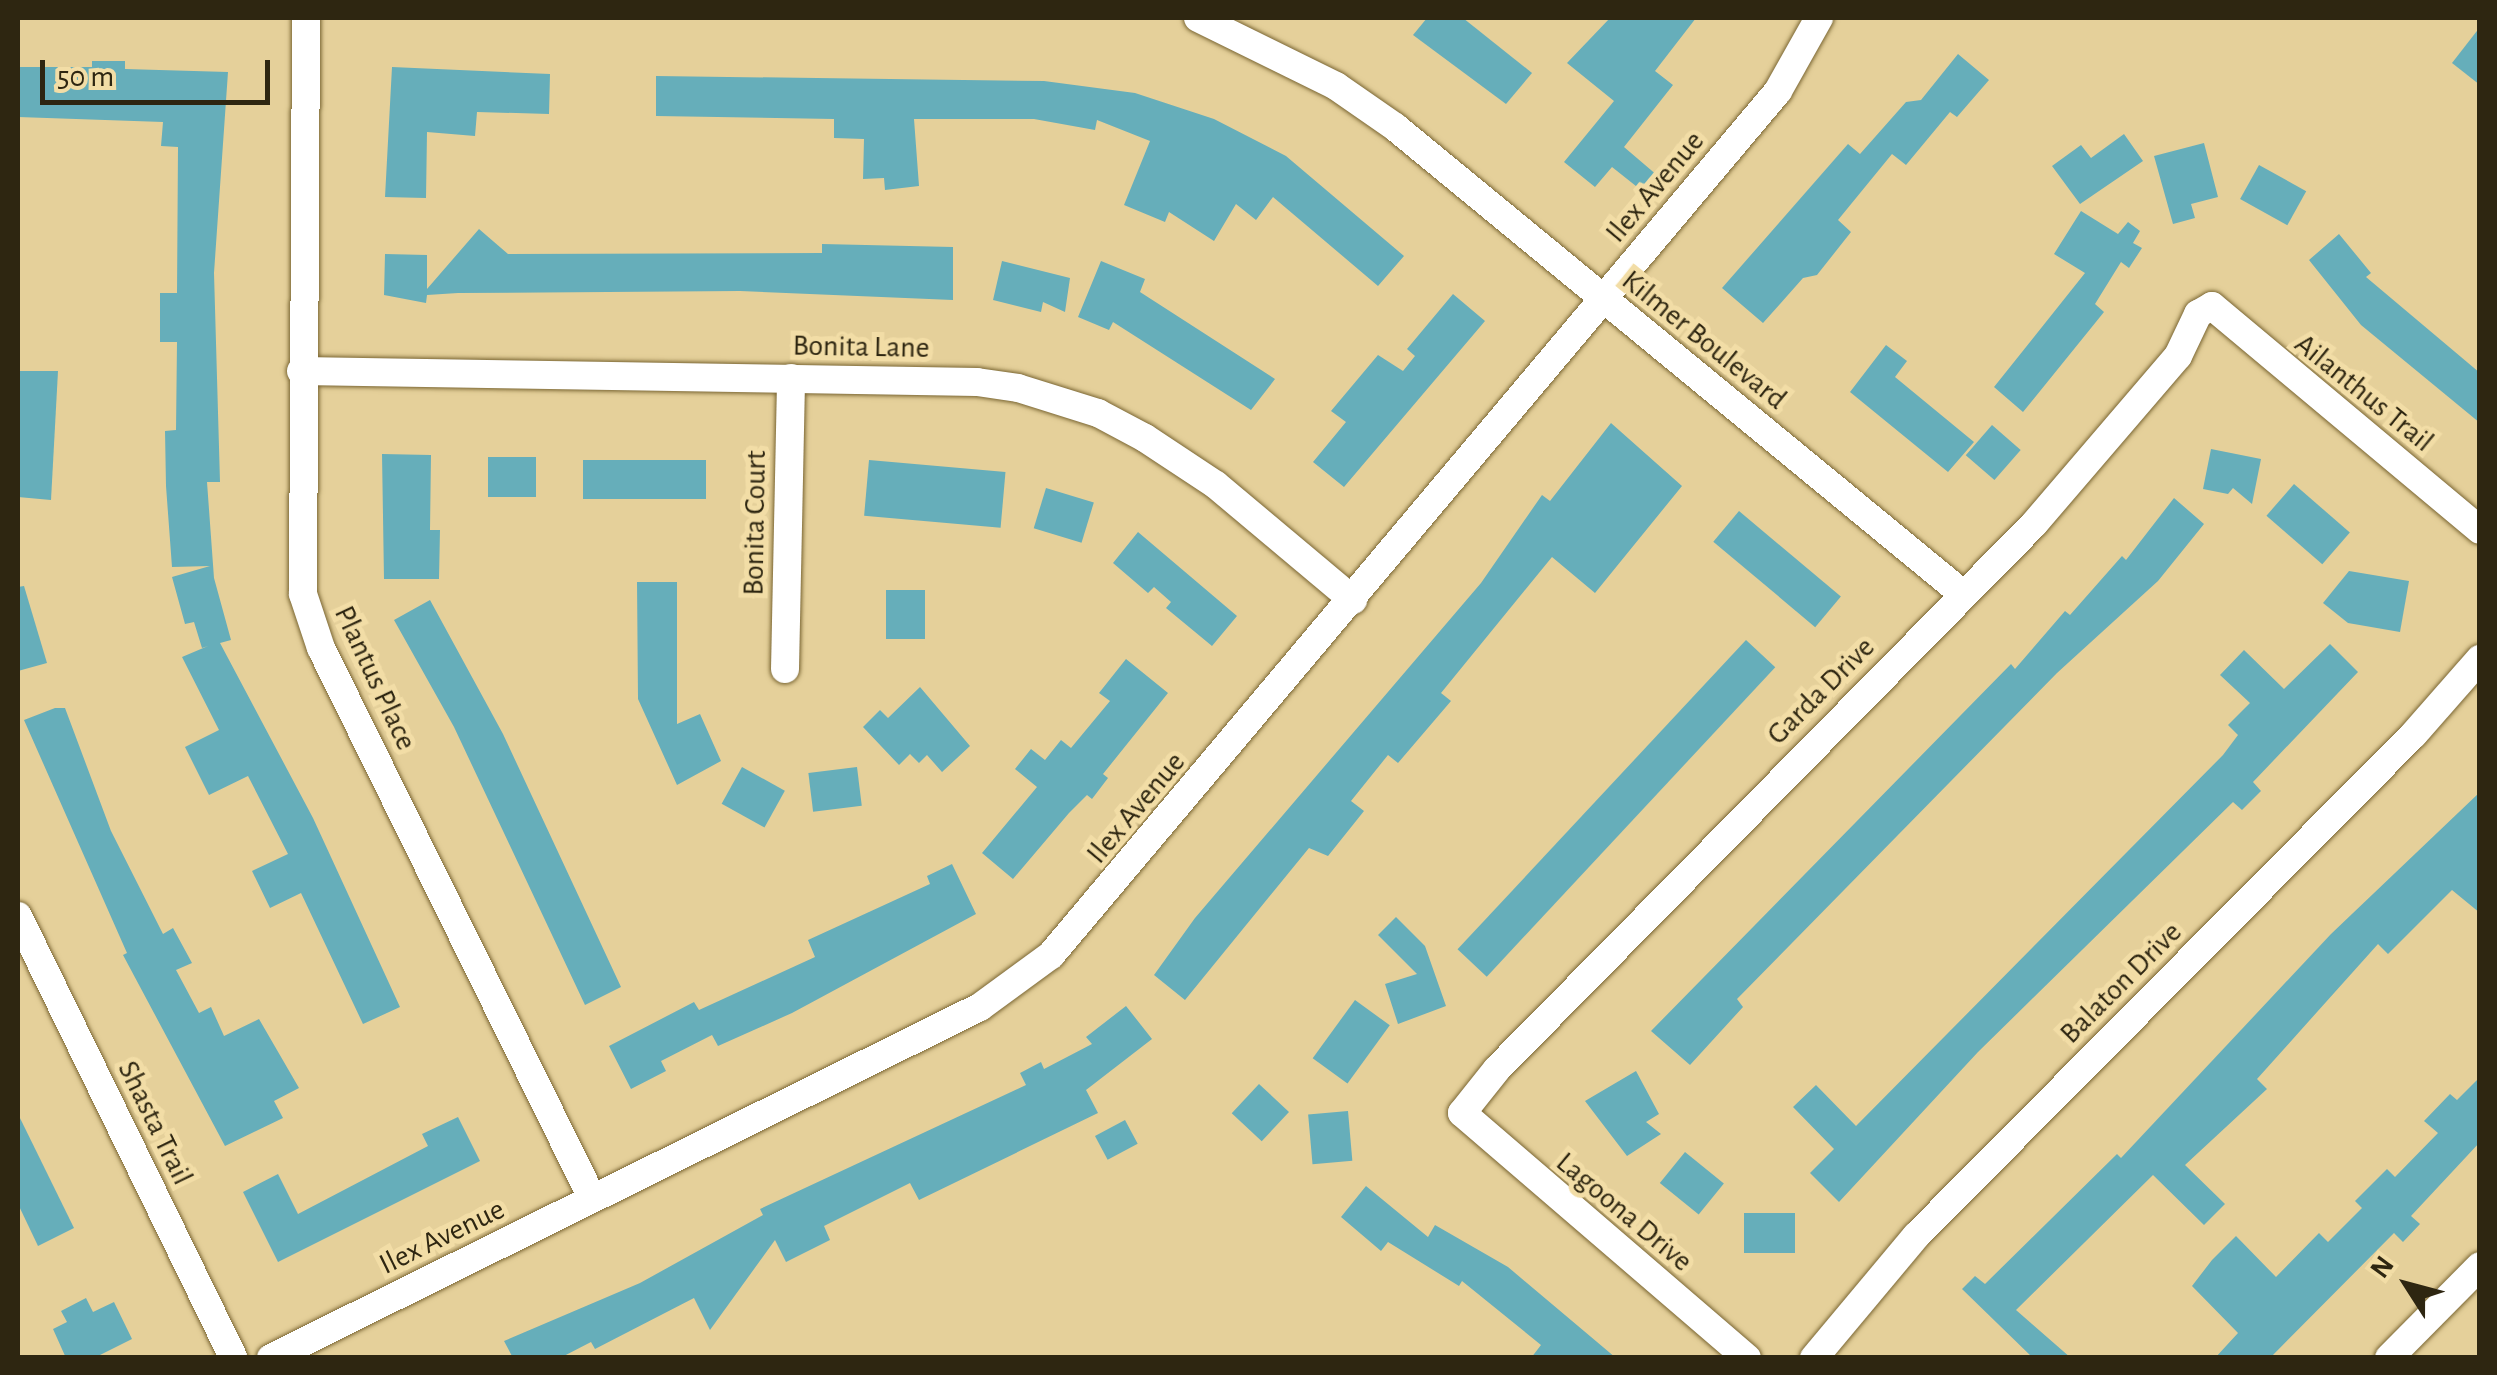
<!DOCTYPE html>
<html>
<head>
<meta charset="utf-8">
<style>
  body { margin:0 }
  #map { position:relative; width:2497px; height:1375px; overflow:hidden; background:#e5d09a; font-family:"Alegreya Sans",sans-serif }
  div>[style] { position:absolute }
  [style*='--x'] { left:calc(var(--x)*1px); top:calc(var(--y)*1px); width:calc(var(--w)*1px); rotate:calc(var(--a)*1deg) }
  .building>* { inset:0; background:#66aeba; transform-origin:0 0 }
  .roads { filter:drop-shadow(0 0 2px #7a6633) drop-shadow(0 0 2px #7a6633) }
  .street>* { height:28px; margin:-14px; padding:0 14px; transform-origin:14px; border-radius:14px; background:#fff }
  span { translate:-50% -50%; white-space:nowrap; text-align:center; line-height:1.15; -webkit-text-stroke:10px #f2dda6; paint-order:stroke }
  .street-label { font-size:30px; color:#2e2611 }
  .frame { position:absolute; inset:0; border:20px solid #2e2611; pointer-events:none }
  .north { position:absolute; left:2357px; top:1235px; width:100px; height:100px; -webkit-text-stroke:8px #f2dda6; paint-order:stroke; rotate:306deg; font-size:28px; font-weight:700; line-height:40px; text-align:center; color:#2e2611 }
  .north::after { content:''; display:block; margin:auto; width:35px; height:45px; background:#2e2611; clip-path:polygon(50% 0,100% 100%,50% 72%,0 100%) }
  .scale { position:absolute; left:40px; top:60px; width:230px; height:45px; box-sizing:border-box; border:5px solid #2e2611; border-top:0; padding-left:12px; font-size:30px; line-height:35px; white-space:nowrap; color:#2e2611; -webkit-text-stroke:8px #f2dda6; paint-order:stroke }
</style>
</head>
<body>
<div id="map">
  <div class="building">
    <div style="clip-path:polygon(1427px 18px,1463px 18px,1532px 73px,1506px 104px,1413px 35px)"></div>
    <div style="clip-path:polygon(1610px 18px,1696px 18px,1655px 71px,1673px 85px,1624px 147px,1665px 182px,1651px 198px,1612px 167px,1595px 187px,1564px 162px,1614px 101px,1567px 63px)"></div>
    <div style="clip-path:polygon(2480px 27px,2480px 85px,2452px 63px)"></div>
    <div style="clip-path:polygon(1958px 54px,1989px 80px,1957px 117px,1950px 112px,1906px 165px,1892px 154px,1838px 220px,1851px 232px,1817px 275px,1803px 278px,1763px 323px,1722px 288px,1848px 144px,1860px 154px,1906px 102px,1921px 100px)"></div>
    <div style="clip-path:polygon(92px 61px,125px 61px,125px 69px,228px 72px,214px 273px,220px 482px,207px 482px,214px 578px,231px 640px,220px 643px,313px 818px,400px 1007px,363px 1024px,301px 893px,270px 908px,252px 871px,288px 854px,248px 776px,209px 795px,185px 747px,219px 730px,182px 657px,208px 646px,202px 648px,194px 622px,185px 624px,172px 577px,210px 566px,172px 567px,166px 486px,165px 431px,176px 430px,177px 342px,160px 342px,160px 293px,177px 293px,178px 147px,161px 146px,163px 122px,18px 117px,18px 67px,92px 67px)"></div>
    <div style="clip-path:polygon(392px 67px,550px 74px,549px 114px,477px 112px,475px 136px,427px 132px,426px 198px,385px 197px)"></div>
    <div style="clip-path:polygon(656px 76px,1044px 81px,1135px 93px,1214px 119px,1286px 156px,1404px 256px,1378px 286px,1273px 197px,1256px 220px,1236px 204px,1214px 241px,1169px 212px,1165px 222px,1124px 205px,1150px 141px,1097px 120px,1095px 130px,1034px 119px,914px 119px,919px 186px,885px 190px,884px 178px,863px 179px,864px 139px,834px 138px,834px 119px,656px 116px)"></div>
    <div style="clip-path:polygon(2124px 134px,2143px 161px,2080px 204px,2052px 166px,2081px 145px,2091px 158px)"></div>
    <div style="clip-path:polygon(2204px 143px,2218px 197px,2191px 204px,2195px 218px,2173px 224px,2154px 156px)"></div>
    <div style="left:2259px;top:165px;width:54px;height:39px;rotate:29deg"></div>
    <div style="clip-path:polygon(2081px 211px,2118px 234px,2128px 222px,2140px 231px,2133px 243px,2142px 248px,2129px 268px,2121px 262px,2095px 304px,2104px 312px,2023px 412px,1994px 387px,2085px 273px,2054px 254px)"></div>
    <div style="clip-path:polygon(479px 229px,508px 254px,822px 253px,822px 244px,953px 247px,953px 300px,740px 291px,458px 293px,427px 295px,426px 303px,384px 295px,385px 254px,427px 255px,427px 289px)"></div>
    <div style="clip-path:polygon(2339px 234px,2371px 273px,2366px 277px,2480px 373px,2480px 423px,2361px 325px,2309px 260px)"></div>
    <div style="clip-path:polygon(1002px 261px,1070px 278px,1065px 312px,1043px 302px,1041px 312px,993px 300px)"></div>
    <div style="clip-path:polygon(1101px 261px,1145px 279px,1140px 292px,1275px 379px,1251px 410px,1113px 322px,1109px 330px,1078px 317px)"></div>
    <div style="clip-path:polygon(1453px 294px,1485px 321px,1344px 487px,1313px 462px,1346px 422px,1331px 411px,1378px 355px,1403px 371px,1415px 356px,1407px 349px)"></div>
    <div style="clip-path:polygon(1886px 345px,1907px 361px,1895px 377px,1974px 442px,1948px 472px,1850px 392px)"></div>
    <div style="clip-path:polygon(18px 371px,58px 371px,51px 500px,18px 497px)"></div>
    <div style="clip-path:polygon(1611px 423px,1682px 486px,1595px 593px,1552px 557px,1441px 693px,1451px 701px,1398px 763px,1388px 755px,1351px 801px,1364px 811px,1328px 856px,1309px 848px,1185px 1000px,1154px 975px,1195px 918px,1481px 583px,1542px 495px,1550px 501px)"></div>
    <div style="left:1992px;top:425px;width:38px;height:40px;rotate:41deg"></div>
    <div style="clip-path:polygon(2211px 449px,2261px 459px,2252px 504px,2233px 488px,2228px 494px,2203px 489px)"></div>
    <div style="clip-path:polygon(382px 454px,431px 455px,430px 530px,440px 530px,439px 579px,384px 579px)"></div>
    <div style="left:488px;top:457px;width:48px;height:40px"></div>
    <div style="left:583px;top:460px;width:123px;height:39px"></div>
    <div style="left:869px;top:460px;width:137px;height:56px;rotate:5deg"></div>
    <div style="left:2294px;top:484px;width:74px;height:42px;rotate:41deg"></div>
    <div style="left:1046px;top:488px;width:50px;height:42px;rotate:17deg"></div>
    <div style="clip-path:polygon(2174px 498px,2204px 524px,2158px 581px,2057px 673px,1737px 999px,1743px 1007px,1690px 1065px,1651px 1031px,2011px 664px,2015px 669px,2065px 611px,2070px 615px,2122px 556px,2126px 560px)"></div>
    <div style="left:1739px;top:511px;width:133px;height:40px;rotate:40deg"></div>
    <div style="clip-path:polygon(1138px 532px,1237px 616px,1212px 646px,1166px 608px,1171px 602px,1154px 587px,1148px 593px,1113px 563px)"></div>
    <div style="clip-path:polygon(2349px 571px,2409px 581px,2400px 632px,2348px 623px,2323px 603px)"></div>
    <div style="clip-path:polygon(637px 582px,677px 582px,677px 724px,700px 714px,721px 761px,677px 785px,638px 699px)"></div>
    <div style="clip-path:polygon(24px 586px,47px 663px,18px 671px,18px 587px)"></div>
    <div style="left:886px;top:590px;width:39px;height:49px"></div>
    <div style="clip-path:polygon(430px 600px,503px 734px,621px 987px,585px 1005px,454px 727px,394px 620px)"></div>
    <div style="left:1746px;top:640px;width:40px;height:423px;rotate:43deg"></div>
    <div style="clip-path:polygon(2330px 644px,2358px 672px,2253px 782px,2261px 791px,2242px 810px,2233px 802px,1978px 1052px,1839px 1202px,1810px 1173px,1834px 1149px,1793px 1107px,1816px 1085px,1856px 1126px,2223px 755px,2238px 735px,2228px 725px,2250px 703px,2220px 675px,2244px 650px,2284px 689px)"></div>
    <div style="clip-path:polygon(1126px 659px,1168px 693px,1103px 774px,1108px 778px,1092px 799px,1087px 795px,1069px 813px,1013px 879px,982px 853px,1037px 787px,1015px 769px,1031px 749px,1045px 760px,1061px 740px,1071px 748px,1110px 701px,1099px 693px)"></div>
    <div style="clip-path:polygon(920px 687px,970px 746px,942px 772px,927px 755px,919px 763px,910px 754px,899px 765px,863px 727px,880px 710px,888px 718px)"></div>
    <div style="clip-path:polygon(55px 708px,65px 708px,111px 831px,163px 934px,173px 928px,192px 963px,176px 970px,199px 1013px,211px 1007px,224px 1036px,259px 1019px,299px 1088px,274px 1101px,283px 1118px,225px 1146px,123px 955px,127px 953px,24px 720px)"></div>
    <div style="left:742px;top:767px;width:49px;height:42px;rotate:29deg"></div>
    <div style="left:857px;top:767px;width:39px;height:49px;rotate:83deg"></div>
    <div style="clip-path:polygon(2480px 792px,2480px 913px,2452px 890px,2388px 954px,2378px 944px,2257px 1079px,2267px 1089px,2185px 1165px,2225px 1204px,2204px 1225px,2153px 1175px,2016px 1310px,2071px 1358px,2033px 1358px,1962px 1289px,1975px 1276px,1985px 1284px,2117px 1154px,2121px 1158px,2331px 934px)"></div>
    <div style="clip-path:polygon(952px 864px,976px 914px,792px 1013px,718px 1046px,712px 1035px,661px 1061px,666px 1071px,631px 1089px,609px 1046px,694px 1002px,699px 1010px,815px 957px,808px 940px,930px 884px,927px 876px)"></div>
    <div style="clip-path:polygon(1396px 917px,1425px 946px,1446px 1006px,1398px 1024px,1385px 984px,1417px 974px,1378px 935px)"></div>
    <div style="left:1355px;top:1000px;width:43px;height:72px;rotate:36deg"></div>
    <div style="clip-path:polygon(1126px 1006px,1152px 1039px,1086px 1090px,1098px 1113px,919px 1200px,910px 1183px,824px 1226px,830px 1240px,786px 1262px,775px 1240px,710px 1330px,694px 1298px,595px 1349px,591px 1342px,560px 1358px,513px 1358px,504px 1341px,640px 1283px,763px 1215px,760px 1209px,1026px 1085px,1020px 1073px,1041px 1062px,1044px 1069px,1092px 1044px,1086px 1037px)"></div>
    <div style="clip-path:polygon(1636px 1071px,1659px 1114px,1646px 1122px,1661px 1134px,1627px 1156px,1585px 1101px)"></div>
    <div style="clip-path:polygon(2480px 1077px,2480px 1142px,2411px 1216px,2420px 1224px,2403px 1242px,2394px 1233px,2270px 1358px,2215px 1358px,2238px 1333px,2192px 1286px,2212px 1260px,2236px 1236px,2276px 1277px,2319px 1233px,2328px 1242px,2362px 1208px,2355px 1201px,2387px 1169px,2395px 1177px,2438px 1133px,2424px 1121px,2450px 1094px,2457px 1100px)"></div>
    <div style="left:1259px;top:1084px;width:41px;height:40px;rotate:43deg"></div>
    <div style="left:1348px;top:1111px;width:50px;height:40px;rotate:85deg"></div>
    <div style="clip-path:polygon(18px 1114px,74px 1228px,38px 1246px,18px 1204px)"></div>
    <div style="clip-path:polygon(458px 1117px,480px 1161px,278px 1262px,243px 1192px,278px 1174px,298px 1214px,428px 1146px,422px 1134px)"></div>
    <div style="left:1125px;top:1120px;width:27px;height:34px;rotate:62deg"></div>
    <div style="left:1685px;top:1152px;width:50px;height:40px;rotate:39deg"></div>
    <div style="clip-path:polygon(1366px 1186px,1428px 1237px,1435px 1225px,1508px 1267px,1616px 1358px,1531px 1358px,1541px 1345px,1462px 1281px,1459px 1286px,1388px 1242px,1381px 1251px,1341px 1217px)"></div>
    <div style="left:1795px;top:1213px;width:40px;height:51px;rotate:90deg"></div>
    <div style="clip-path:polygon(86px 1298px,93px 1312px,114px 1302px,132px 1339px,94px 1358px,66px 1358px,53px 1329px,67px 1322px,61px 1311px)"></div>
  </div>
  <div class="roads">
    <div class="street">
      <div style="--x:306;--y:18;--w:576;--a:90.3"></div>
      <div style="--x:303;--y:594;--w:57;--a:71.6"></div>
      <div style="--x:321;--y:648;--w:613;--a:63.77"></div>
      <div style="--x:1198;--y:18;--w:154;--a:26.2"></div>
      <div style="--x:1336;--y:86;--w:72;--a:34.8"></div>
      <div style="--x:1395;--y:127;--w:735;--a:39.43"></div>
      <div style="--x:301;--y:371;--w:676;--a:0.93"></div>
      <div style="--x:977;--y:382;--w:41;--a:8.3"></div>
      <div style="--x:1018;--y:388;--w:84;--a:17.4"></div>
      <div style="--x:1098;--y:413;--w:53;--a:28"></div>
      <div style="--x:1145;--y:438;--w:85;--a:33.5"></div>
      <div style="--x:1216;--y:485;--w:179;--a:40"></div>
      <div style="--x:785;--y:669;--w:291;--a:-88.8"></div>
      <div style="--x:18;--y:916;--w:492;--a:64"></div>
      <div style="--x:271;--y:1358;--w:791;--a:-26.34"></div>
      <div style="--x:980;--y:1007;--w:88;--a:-36.2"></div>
      <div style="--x:1051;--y:955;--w:1129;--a:-49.92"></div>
      <div style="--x:1778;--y:91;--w:84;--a:-60.7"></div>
      <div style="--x:1747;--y:1358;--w:376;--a:-139.3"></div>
      <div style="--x:1462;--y:1113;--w:56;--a:-51.5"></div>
      <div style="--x:1497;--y:1069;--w:765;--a:-45.42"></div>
      <div style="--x:2034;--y:524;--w:221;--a:-49.4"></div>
      <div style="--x:2178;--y:356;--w:47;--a:-64.5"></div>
      <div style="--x:2198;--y:314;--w:16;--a:-30"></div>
      <div style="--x:2212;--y:306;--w:349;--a:39.9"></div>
      <div style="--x:1814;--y:1358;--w:159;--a:-50.1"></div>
      <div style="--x:1916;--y:1236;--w:707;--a:-45.23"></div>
      <div style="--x:2414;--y:734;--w:100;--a:-48.7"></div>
      <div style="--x:2389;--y:1358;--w:129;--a:-45.3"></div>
    </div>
  </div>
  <div class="street-label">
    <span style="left:1655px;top:187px;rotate:-50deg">Ilex Avenue</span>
    <span style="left:1704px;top:340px;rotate:39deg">Kilmer Boulevard</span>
    <span style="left:861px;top:347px;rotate:1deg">Bonita Lane</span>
    <span style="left:2364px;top:393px;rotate:39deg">Ailanthus Trail</span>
    <span style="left:755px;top:523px;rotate:-89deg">Bonita Court</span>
    <span style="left:375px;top:678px;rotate:65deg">Plantus Place</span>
    <span style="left:1821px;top:691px;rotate:-45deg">Garda Drive</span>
    <span style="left:1136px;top:808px;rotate:-50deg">Ilex Avenue</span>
    <span style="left:2121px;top:983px;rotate:-45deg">Balaton Drive</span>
    <span style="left:155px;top:1123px;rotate:64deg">Shasta Trail</span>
    <span style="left:1624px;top:1212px;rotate:40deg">Lagoona Drive</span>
    <span style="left:442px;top:1237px;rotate:-26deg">Ilex Avenue</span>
  </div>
  <div class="frame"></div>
  <div class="north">N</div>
  <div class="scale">50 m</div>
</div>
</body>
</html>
